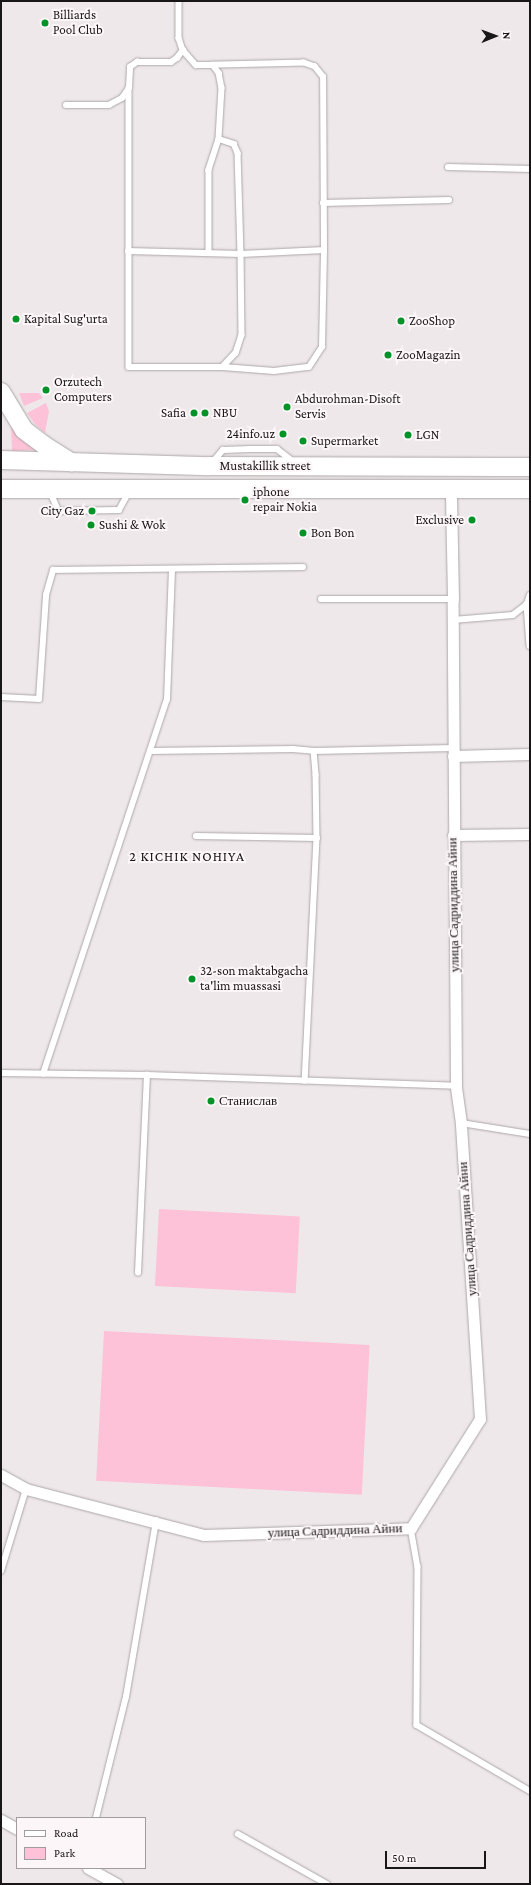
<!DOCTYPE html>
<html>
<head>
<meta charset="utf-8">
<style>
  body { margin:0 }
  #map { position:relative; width:531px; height:1885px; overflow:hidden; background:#efe8ea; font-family:"Crimson Pro",serif }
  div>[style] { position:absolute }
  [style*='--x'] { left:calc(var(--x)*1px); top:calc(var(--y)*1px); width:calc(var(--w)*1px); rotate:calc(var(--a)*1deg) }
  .green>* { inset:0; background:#fdc2d7; transform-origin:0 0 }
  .roads { filter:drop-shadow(0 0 1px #aca7a8) drop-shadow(0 0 1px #aca7a8) }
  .lane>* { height:5.5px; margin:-2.75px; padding:0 2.75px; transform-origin:2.75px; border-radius:2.75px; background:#fff }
  .street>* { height:11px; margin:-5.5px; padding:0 5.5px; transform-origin:5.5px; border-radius:5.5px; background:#fff }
  .primary>* { height:18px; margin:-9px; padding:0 9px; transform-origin:9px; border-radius:9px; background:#fff }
  .dots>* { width:11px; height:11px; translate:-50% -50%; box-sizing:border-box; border:2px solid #fcf6f8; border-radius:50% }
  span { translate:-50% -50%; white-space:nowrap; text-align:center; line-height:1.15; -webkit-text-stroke:4px #fcf6f8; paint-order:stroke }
  .poi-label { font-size:13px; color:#181617 }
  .left { translate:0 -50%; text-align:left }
  .right { translate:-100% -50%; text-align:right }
  .street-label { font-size:13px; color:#181617 }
  .neighbourhood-label { font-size:14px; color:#181617; letter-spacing:1px }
  .frame { position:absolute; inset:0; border:2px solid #181617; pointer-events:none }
  .legend { position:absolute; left:16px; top:1817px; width:130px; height:52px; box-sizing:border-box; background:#fcf6f8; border:1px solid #a19c9e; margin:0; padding:5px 7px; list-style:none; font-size:12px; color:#181617 }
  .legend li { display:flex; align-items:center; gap:8px; height:20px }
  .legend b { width:20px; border:1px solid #a19c9e }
  .north { position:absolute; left:475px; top:16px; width:40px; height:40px; -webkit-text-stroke:3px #fcf6f8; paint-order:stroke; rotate:89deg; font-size:11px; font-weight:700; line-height:16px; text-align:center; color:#181617 }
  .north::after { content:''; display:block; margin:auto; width:14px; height:18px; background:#181617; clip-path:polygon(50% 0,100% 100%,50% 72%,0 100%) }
  .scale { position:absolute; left:385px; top:1851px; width:101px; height:18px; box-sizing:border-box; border:2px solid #181617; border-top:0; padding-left:5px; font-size:12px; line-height:14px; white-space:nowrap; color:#181617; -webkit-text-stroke:3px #fcf6f8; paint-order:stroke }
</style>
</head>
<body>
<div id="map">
  <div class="green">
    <div style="clip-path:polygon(19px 393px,39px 393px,43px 398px,24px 406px)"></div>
    <div style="clip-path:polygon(46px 403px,49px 411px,45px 433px,35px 424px,27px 413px)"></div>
    <div style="clip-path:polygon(11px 426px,38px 450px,12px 451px)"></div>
    <div style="left:159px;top:1209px;width:141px;height:77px;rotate:3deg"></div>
    <div style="left:104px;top:1331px;width:266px;height:150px;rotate:3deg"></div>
  </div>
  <div class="roads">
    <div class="lane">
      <div style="--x:179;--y:1;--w:37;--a:90"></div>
      <div style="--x:179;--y:38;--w:13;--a:72"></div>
      <div style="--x:183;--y:50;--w:20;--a:49"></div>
      <div style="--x:196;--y:65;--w:17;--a:0"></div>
      <div style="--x:213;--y:65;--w:10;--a:53"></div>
      <div style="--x:219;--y:73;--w:15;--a:79"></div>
      <div style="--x:222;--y:88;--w:51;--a:93.4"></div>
      <div style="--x:219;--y:139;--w:33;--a:108"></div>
      <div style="--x:209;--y:170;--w:83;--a:90"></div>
      <div style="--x:129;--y:88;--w:279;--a:90"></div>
      <div style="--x:129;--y:367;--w:94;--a:0"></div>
      <div style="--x:223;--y:367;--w:51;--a:4.5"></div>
      <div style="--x:274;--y:371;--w:35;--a:-7"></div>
      <div style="--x:309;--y:367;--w:24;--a:-57"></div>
      <div style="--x:322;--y:347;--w:97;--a:-88.8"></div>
      <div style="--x:324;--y:250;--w:173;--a:-90.3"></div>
      <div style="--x:323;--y:77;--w:13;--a:-129"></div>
      <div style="--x:315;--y:67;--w:12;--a:-160"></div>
      <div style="--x:304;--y:63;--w:91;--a:178.7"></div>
      <div style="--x:66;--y:105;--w:43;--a:0"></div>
      <div style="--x:109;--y:105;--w:15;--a:-28"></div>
      <div style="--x:122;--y:98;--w:12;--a:-55"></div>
      <div style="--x:129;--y:88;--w:21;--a:-87"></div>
      <div style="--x:130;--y:67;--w:9;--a:-36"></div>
      <div style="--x:137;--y:62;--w:34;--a:0"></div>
      <div style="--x:171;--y:62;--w:7;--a:-34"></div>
      <div style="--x:177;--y:58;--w:10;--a:-53"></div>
      <div style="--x:219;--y:139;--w:16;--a:18"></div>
      <div style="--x:234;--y:144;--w:10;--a:66"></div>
      <div style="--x:238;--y:153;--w:101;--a:88.3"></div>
      <div style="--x:241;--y:254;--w:83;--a:-2.8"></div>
      <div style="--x:448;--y:167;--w:82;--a:1.4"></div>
      <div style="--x:323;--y:203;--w:126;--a:-1.4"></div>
      <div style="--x:128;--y:251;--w:113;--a:1.5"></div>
      <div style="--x:241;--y:254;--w:81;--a:89.3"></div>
      <div style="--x:242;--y:335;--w:19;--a:108"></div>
      <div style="--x:236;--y:353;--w:19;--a:133"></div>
      <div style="--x:212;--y:463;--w:17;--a:-50"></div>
      <div style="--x:223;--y:450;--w:27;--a:-2"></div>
      <div style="--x:250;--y:449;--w:27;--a:0"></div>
      <div style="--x:277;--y:449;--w:21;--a:37"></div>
      <div style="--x:50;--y:491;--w:22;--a:66"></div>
      <div style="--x:59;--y:511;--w:60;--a:-1"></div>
      <div style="--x:119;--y:510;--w:21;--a:-61"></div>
      <div style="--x:321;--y:599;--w:132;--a:0"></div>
      <div style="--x:527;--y:604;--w:42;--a:85.9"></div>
      <div style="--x:453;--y:620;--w:60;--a:-4.8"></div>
      <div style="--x:513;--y:615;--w:18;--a:-38"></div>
      <div style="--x:527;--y:604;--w:9;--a:-72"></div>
      <div style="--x:1;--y:697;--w:38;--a:3"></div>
      <div style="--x:39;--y:699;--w:104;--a:-86.1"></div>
      <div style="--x:46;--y:595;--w:26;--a:-74"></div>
      <div style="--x:53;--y:570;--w:250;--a:-0.7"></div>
      <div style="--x:150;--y:751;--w:143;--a:-0.8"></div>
      <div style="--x:293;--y:749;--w:21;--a:5"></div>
      <div style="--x:314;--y:751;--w:24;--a:85"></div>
      <div style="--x:316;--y:775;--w:63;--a:89.1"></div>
      <div style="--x:317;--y:838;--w:243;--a:92.8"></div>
      <div style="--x:314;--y:751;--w:139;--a:-1.2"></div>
      <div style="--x:196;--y:836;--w:121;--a:0.9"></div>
      <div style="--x:1;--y:1073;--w:146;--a:0.8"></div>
      <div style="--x:147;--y:1075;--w:309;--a:2"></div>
      <div style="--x:43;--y:1074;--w:394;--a:-71.7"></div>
      <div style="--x:167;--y:700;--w:130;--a:-87.8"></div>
      <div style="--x:461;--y:1123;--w:70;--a:9.1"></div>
      <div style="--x:138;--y:1273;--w:198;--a:-87.4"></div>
      <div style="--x:411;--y:1528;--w:39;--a:80"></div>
      <div style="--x:418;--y:1566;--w:159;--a:90.4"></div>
      <div style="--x:417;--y:1725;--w:131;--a:30.3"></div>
      <div style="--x:1;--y:1571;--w:86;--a:-73"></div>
      <div style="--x:96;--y:1818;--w:125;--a:-76.1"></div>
      <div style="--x:126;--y:1697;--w:179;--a:-80.3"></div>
      <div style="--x:238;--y:1834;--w:102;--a:29.3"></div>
    </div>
    <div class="street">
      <div style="--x:453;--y:756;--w:77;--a:-1.5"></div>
      <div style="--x:453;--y:835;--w:77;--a:-0.7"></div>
      <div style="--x:1;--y:1475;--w:29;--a:29"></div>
      <div style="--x:26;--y:1489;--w:184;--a:14.5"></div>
      <div style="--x:204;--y:1535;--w:207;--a:-1.9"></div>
      <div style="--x:411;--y:1528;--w:129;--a:-57.7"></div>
      <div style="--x:480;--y:1419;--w:297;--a:-93.7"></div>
      <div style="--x:461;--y:1123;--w:37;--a:-98"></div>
      <div style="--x:456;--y:1086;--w:487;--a:-90.4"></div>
      <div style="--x:453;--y:599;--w:109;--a:-91.1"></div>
      <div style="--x:1;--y:1820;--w:18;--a:29"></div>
      <div style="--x:88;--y:1868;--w:33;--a:29"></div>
    </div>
    <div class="primary">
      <div style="--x:1;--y:392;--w:44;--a:58.8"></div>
      <div style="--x:24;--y:430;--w:26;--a:37"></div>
      <div style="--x:45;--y:446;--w:31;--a:32"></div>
      <div style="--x:1;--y:460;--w:208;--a:1.7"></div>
      <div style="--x:209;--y:466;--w:321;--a:0.2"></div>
      <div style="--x:1;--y:489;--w:529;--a:0"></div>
    </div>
  </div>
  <div class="dots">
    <div style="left:45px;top:23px;background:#029328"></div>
    <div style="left:16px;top:319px;background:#029328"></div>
    <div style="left:401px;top:321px;background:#029328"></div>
    <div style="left:388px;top:355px;background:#029328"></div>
    <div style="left:46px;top:390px;background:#029328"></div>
    <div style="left:287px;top:407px;background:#029328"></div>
    <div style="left:194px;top:413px;background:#029328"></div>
    <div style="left:205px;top:413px;background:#029328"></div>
    <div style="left:283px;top:434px;background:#029328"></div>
    <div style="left:408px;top:435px;background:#029328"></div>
    <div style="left:303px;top:441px;background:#029328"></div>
    <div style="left:245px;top:500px;background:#029328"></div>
    <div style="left:92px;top:511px;background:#029328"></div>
    <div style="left:472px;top:520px;background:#029328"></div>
    <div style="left:91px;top:525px;background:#029328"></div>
    <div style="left:303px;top:533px;background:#029328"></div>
    <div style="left:192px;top:979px;background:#029328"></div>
    <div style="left:211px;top:1101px;background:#029328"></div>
  </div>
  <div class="poi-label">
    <span class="left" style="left:53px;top:23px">Billiards<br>Pool Club</span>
    <span class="left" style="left:24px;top:319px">Kapital Sug'urta</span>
    <span class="left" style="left:409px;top:321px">ZooShop</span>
    <span class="left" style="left:396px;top:355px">ZooMagazin</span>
    <span class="left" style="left:54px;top:390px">Orzutech<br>Computers</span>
    <span class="left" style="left:295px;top:407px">Abdurohman-Disoft<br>Servis</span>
    <span class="right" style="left:186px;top:413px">Safia</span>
    <span class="left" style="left:213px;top:413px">NBU</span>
    <span class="right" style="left:275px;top:434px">24info.uz</span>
    <span class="left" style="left:416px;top:435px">LGN</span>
    <span class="left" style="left:311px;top:441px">Supermarket</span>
    <span class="left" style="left:253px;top:500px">iphone<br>repair Nokia</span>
    <span class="right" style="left:84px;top:511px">City Gaz</span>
    <span class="right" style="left:464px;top:520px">Exclusive</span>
    <span class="left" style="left:99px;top:525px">Sushi &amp; Wok</span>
    <span class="left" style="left:311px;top:533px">Bon Bon</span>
    <span class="left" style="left:200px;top:979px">32-son maktabgacha<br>ta'lim muassasi</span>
    <span class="left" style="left:219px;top:1101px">Станислав</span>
  </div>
  <div class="street-label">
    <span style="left:265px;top:466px">Mustakillik street</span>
    <span style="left:454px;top:905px;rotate:-91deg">улица Садриддина Айни</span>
    <span style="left:468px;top:1229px;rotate:-94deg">улица Садриддина Айни</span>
    <span style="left:335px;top:1531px;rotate:-2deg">улица Садриддина Айни</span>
  </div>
  <div class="neighbourhood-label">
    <span style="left:187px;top:856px">2 KICHIK NOHIYA</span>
  </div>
  <div class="frame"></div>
  <ul class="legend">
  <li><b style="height:5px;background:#fff"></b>Road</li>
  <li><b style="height:11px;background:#fdc2d7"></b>Park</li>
  </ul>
  <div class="north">N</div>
  <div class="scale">50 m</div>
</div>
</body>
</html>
